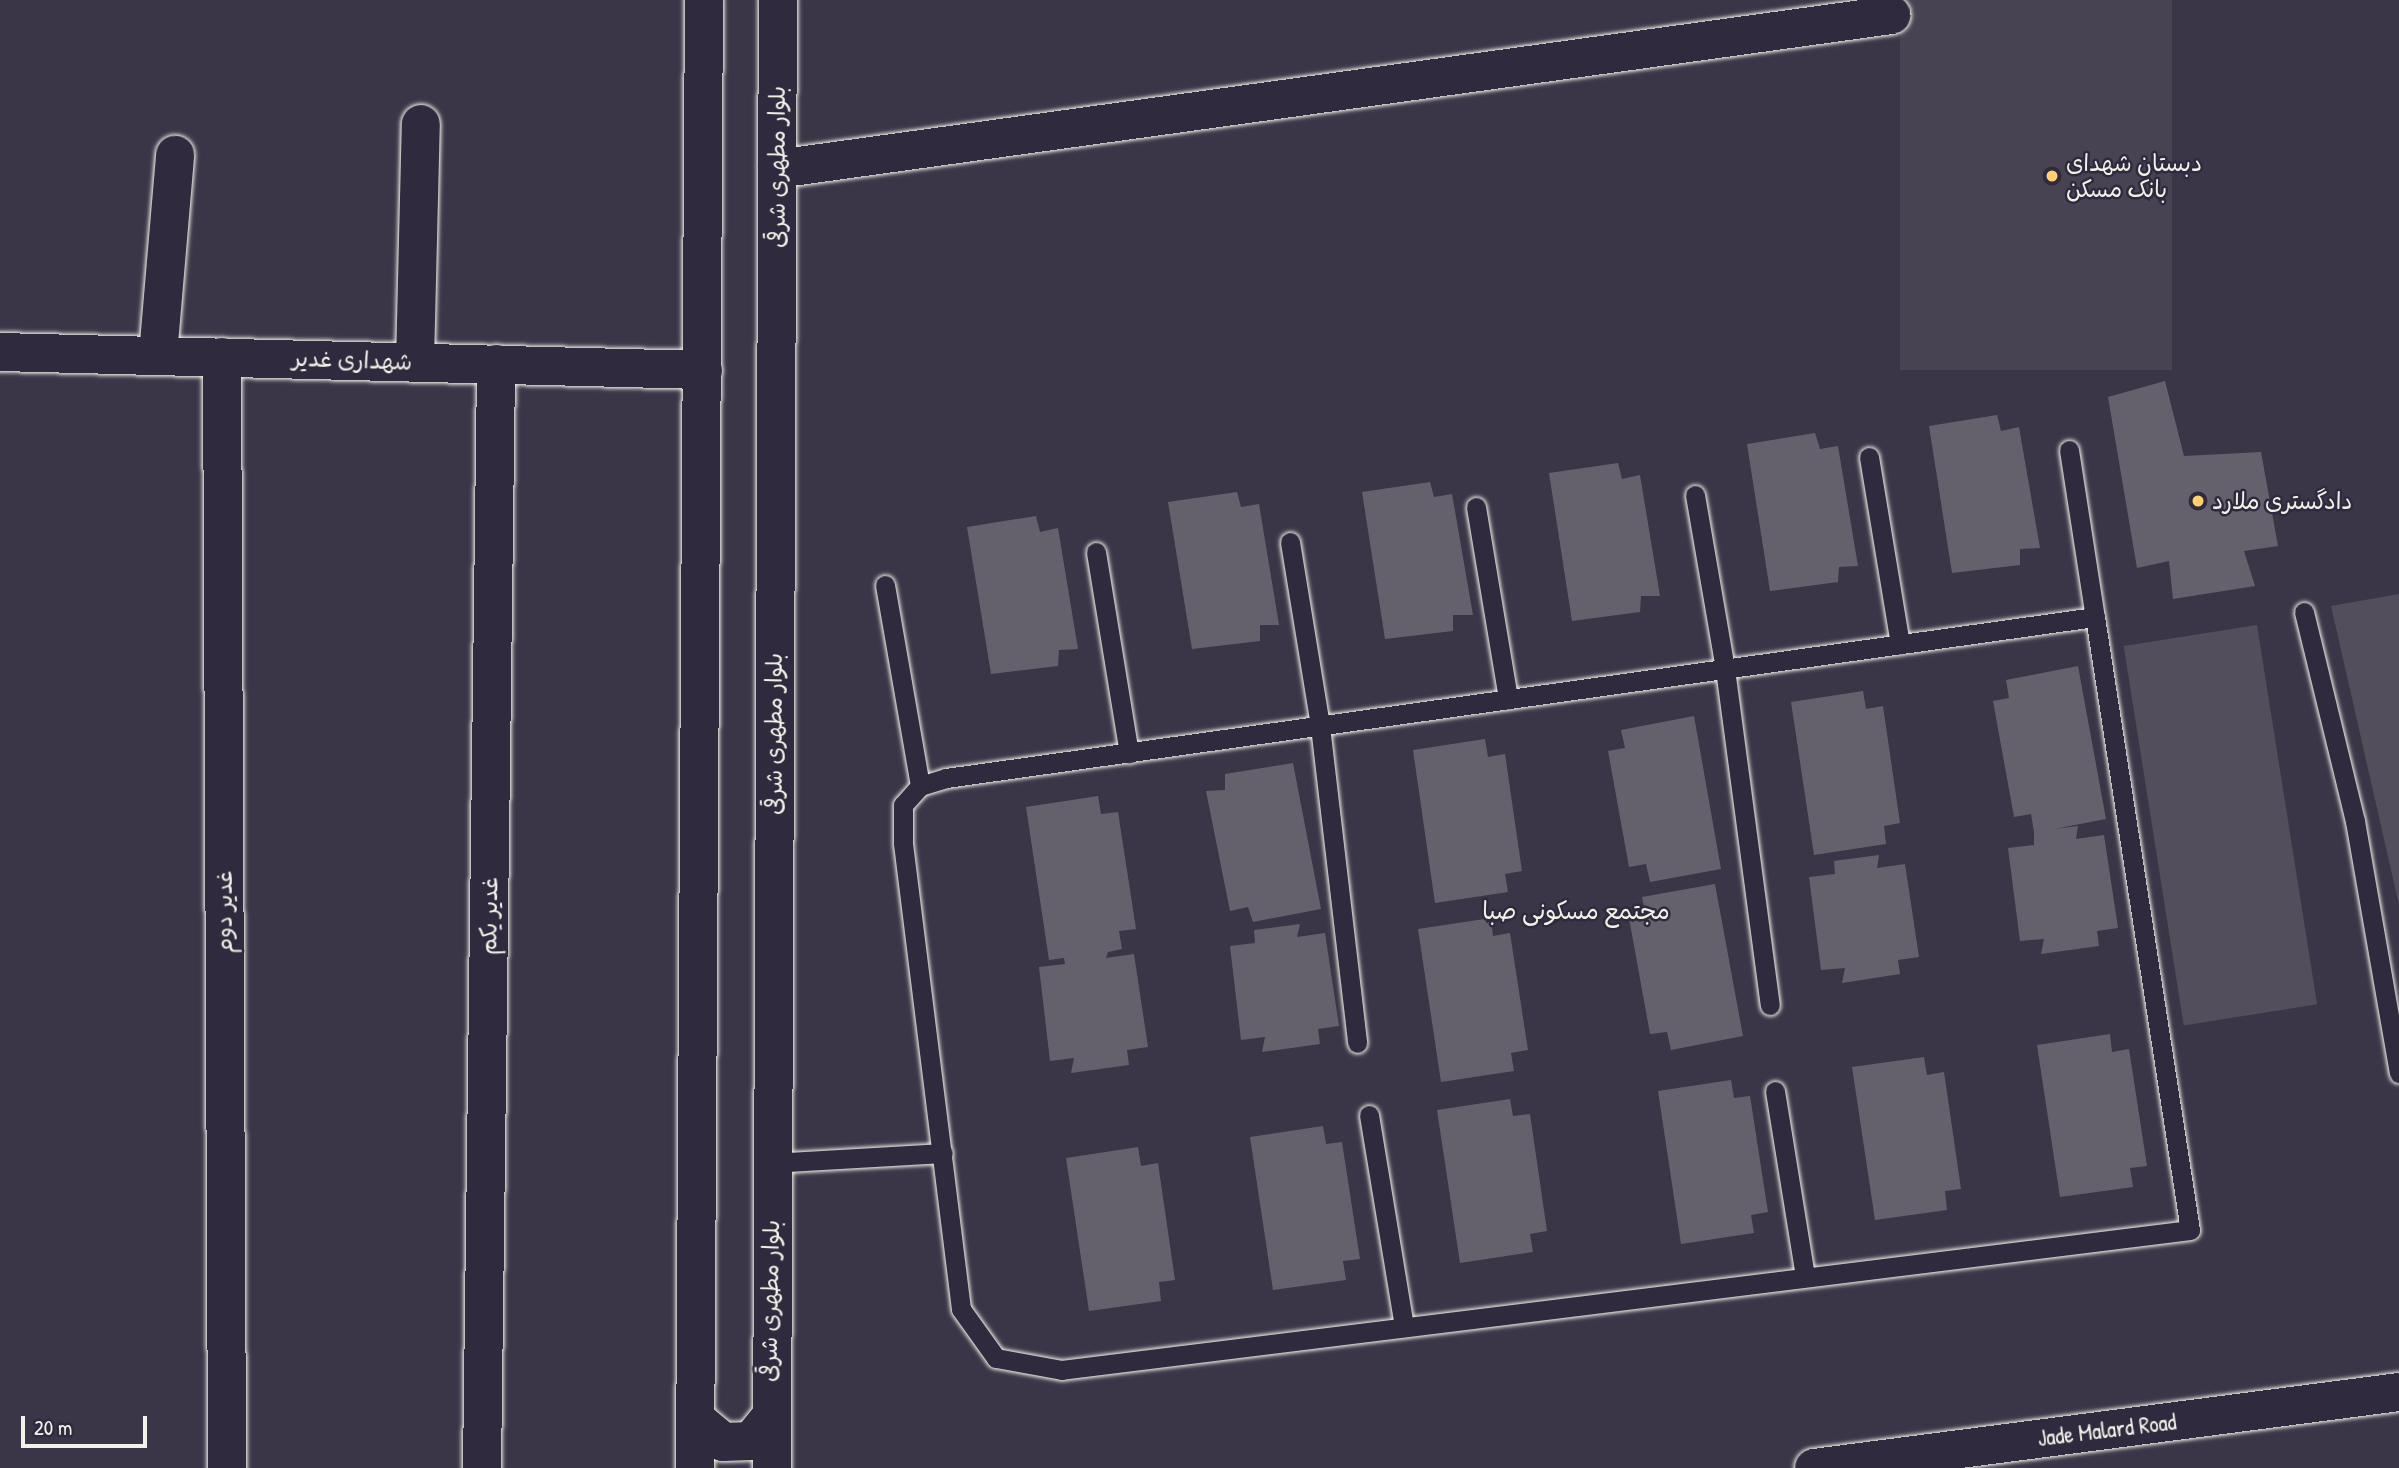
<!DOCTYPE html>
<html>
<head>
<meta charset="utf-8">
<style>
  body { margin:0 }
  #map { position:relative; width:2399px; height:1468px; overflow:hidden; background:#3b3647; font-family:"Patrick Hand","Playpen Sans Arabic",sans-serif }
  div>[style] { position:absolute }
  [style*='--x'] { left:calc(var(--x)*1px); top:calc(var(--y)*1px); width:calc(var(--w)*1px); rotate:calc(var(--a)*1deg) }
  .built>* { inset:0; background:#484352; transform-origin:0 0 }
  .green>* { inset:0; background:#534e5c; transform-origin:0 0 }
  .building>* { inset:0; background:#65616c }
  .roads { filter:drop-shadow(0 0 2px #f4f1e8) drop-shadow(0 0 2px #f4f1e8) }
  .service>* { height:19px; margin:-9.5px; padding:0 9.5px; transform-origin:9.5px; border-radius:9.5px; background:#2f2a3d }
  .minor>* { height:38px; margin:-19px; padding:0 19px; transform-origin:19px; border-radius:19px; background:#2f2a3d }
  .secondary>* { height:38px; margin:-19px; padding:0 19px; transform-origin:19px; border-radius:19px; background:#2f2a3d }
  .primary>* { height:38px; margin:-19px; padding:0 19px; transform-origin:19px; border-radius:19px; background:#2f2a3d }
  .dots>* { width:19px; height:19px; translate:-50% -50%; box-sizing:border-box; border:4px solid #2f2a3d; border-radius:50% }
  span { translate:-50% -50%; white-space:nowrap; text-align:center; line-height:1.15; -webkit-text-stroke:5px #2f2a3d; paint-order:stroke }
  .poi-label { font-size:23px; color:#f4f1e8 }
  .left { translate:0 -50%; text-align:left }
  .street-label { font-size:23px; color:#f4f1e8 }
  .neighbourhood-label { font-size:24px; color:#f4f1e8 }
  .scale { position:absolute; left:21px; top:1416px; width:126px; height:32px; box-sizing:border-box; border:4px solid #f4f1e8; border-top:0; padding-left:9px; font-size:21px; line-height:24px; white-space:nowrap; color:#f4f1e8; -webkit-text-stroke:5px #2f2a3d; paint-order:stroke }
</style>
</head>
<body>
<div id="map">
  <div class="built">
    <div style="left:1900px;top:0;width:272px;height:370px"></div>
  </div>
  <div class="green">
    <div style="clip-path:polygon(2399px 594px,2399px 905px,2331px 606px)"></div>
    <div style="left:2257px;top:625px;width:384px;height:135px;rotate:81deg"></div>
  </div>
  <div class="building">
    <div style="clip-path:polygon(2165px 381px,2184px 456px,2261px 452px,2278px 546px,2244px 551px,2255px 586px,2173px 599px,2169px 561px,2137px 568px,2108px 397px)"></div>
    <div style="clip-path:polygon(1997px 415px,2001px 431px,2019px 427px,2040px 548px,2020px 549px,2020px 565px,1952px 573px,1929px 426px)"></div>
    <div style="clip-path:polygon(1815px 433px,1820px 449px,1838px 446px,1858px 566px,1839px 567px,1838px 582px,1770px 591px,1747px 444px)"></div>
    <div style="clip-path:polygon(1618px 463px,1622px 479px,1640px 475px,1660px 596px,1641px 596px,1640px 612px,1572px 621px,1549px 473px)"></div>
    <div style="clip-path:polygon(1430px 482px,1434px 497px,1452px 494px,1473px 615px,1453px 615px,1453px 631px,1385px 639px,1362px 492px)"></div>
    <div style="clip-path:polygon(1237px 492px,1241px 507px,1259px 504px,1279px 625px,1260px 625px,1260px 641px,1192px 649px,1168px 502px)"></div>
    <div style="clip-path:polygon(1036px 516px,1040px 532px,1058px 528px,1078px 649px,1059px 650px,1058px 666px,991px 674px,967px 527px)"></div>
    <div style="clip-path:polygon(2078px 666px,2106px 819px,2054px 829px,2078px 826px,2076px 839px,2104px 835px,2118px 928px,2097px 931px,2099px 946px,2041px 954px,2044px 939px,2020px 941px,2008px 848px,2034px 845px,2034px 832px,2031px 814px,2014px 817px,1993px 701px,2009px 698px,2006px 680px)"></div>
    <div style="clip-path:polygon(1863px 691px,1866px 709px,1883px 706px,1900px 823px,1884px 826px,1886px 844px,1814px 855px,1791px 702px)"></div>
    <div style="clip-path:polygon(1694px 716px,1721px 869px,1650px 882px,1646px 864px,1629px 867px,1608px 751px,1625px 748px,1621px 730px)"></div>
    <div style="clip-path:polygon(1485px 739px,1488px 757px,1505px 754px,1522px 871px,1505px 874px,1508px 892px,1435px 903px,1413px 750px)"></div>
    <div style="clip-path:polygon(1293px 763px,1321px 909px,1253px 922px,1248px 907px,1230px 911px,1206px 791px,1225px 790px,1225px 774px)"></div>
    <div style="clip-path:polygon(1098px 796px,1101px 814px,1118px 812px,1136px 929px,1119px 931px,1122px 949px,1108px 952px,1106px 958px,1134px 954px,1148px 1047px,1127px 1050px,1129px 1065px,1071px 1073px,1074px 1058px,1050px 1061px,1039px 967px,1065px 964px,1064px 958px,1049px 960px,1026px 807px)"></div>
    <div style="clip-path:polygon(1879px 855px,1877px 868px,1905px 864px,1919px 957px,1898px 960px,1900px 974px,1842px 983px,1845px 968px,1821px 970px,1809px 877px,1835px 874px,1834px 861px)"></div>
    <div style="clip-path:polygon(1715px 884px,1743px 1036px,1671px 1050px,1667px 1032px,1650px 1034px,1629px 918px,1646px 916px,1642px 897px)"></div>
    <div style="clip-path:polygon(1491px 918px,1493px 936px,1510px 933px,1528px 1050px,1511px 1053px,1514px 1071px,1441px 1082px,1418px 929px)"></div>
    <div style="clip-path:polygon(1300px 924px,1297px 937px,1325px 933px,1339px 1026px,1318px 1029px,1320px 1044px,1262px 1052px,1265px 1037px,1241px 1040px,1230px 946px,1255px 943px,1254px 930px)"></div>
    <div style="clip-path:polygon(2110px 1034px,2112px 1052px,2129px 1049px,2147px 1166px,2130px 1168px,2133px 1187px,2060px 1197px,2037px 1045px)"></div>
    <div style="clip-path:polygon(1924px 1057px,1927px 1075px,1944px 1072px,1961px 1189px,1945px 1191px,1947px 1210px,1875px 1220px,1852px 1067px)"></div>
    <div style="clip-path:polygon(1731px 1080px,1734px 1098px,1750px 1096px,1768px 1212px,1751px 1215px,1754px 1233px,1681px 1244px,1658px 1091px)"></div>
    <div style="clip-path:polygon(1510px 1099px,1513px 1116px,1530px 1114px,1547px 1231px,1530px 1234px,1533px 1252px,1460px 1263px,1437px 1110px)"></div>
    <div style="clip-path:polygon(1323px 1126px,1326px 1144px,1342px 1142px,1360px 1259px,1343px 1261px,1346px 1280px,1273px 1290px,1250px 1137px)"></div>
    <div style="clip-path:polygon(1138px 1147px,1141px 1166px,1158px 1163px,1175px 1280px,1159px 1282px,1161px 1301px,1089px 1311px,1066px 1158px)"></div>
  </div>
  <div class="roads">
    <div class="service">
      <div style="--x:2069;--y:450;--w:169;--a:81.2"></div>
      <div style="--x:2095;--y:617;--w:620;--a:81.19"></div>
      <div style="--x:2190;--y:1230;--w:1137;--a:172.93"></div>
      <div style="--x:1062;--y:1370;--w:67;--a:-169.7"></div>
      <div style="--x:996;--y:1358;--w:60;--a:-125.5"></div>
      <div style="--x:961;--y:1309;--w:470;--a:-97.1"></div>
      <div style="--x:903;--y:843;--w:38;--a:-90"></div>
      <div style="--x:903;--y:805;--w:25;--a:-48"></div>
      <div style="--x:920;--y:786;--w:27;--a:-17"></div>
      <div style="--x:946;--y:778;--w:1160;--a:-7.98"></div>
      <div style="--x:1869;--y:457;--w:190;--a:80.6"></div>
      <div style="--x:1695;--y:495;--w:177;--a:80.2"></div>
      <div style="--x:1725;--y:669;--w:339;--a:82.4"></div>
      <div style="--x:1476;--y:507;--w:195;--a:80.5"></div>
      <div style="--x:1290;--y:542;--w:186;--a:80.7"></div>
      <div style="--x:1320;--y:726;--w:319;--a:83.3"></div>
      <div style="--x:1096;--y:552;--w:204;--a:80.7"></div>
      <div style="--x:885;--y:585;--w:204;--a:80.1"></div>
      <div style="--x:2304;--y:612;--w:215;--a:76.3"></div>
      <div style="--x:2355;--y:821;--w:256;--a:80.1"></div>
      <div style="--x:1775;--y:1091;--w:188;--a:80.8"></div>
      <div style="--x:1369;--y:1115;--w:215;--a:80.6"></div>
      <div style="--x:771;--y:1163;--w:172;--a:-3.3"></div>
    </div>
    <div class="minor">
      <div style="--x:777;--y:169;--w:1125;--a:-7.87"></div>
      <div style="--x:0;--y:352;--w:703;--a:1.47"></div>
      <div style="--x:158;--y:355;--w:201;--a:-85.1"></div>
      <div style="--x:222;--y:357;--w:1111;--a:89.74"></div>
      <div style="--x:415;--y:362;--w:238;--a:-88.6"></div>
      <div style="--x:482;--y:1468;--w:1104;--a:-89.27"></div>
    </div>
    <div class="secondary">
      <div style="--x:697;--y:1420;--w:34;--a:40"></div>
      <div style="--x:723;--y:1442;--w:28;--a:-2"></div>
      <div style="--x:751;--y:1441;--w:28;--a:-51"></div>
      <div style="--x:695;--y:1468;--w:1468;--a:-89.65"></div>
      <div style="--x:772;--y:1468;--w:1468;--a:-89.77"></div>
    </div>
    <div class="primary">
      <div style="--x:1814;--y:1468;--w:590;--a:-7.4"></div>
    </div>
  </div>
  <div class="dots">
    <div style="left:2052px;top:176px;background:#ffd166"></div>
    <div style="left:2198px;top:501px;background:#ffd166"></div>
  </div>
  <div class="poi-label">
    <span class="left" style="left:2066px;top:176px">دبستان شهدای<br>بانک مسکن</span>
    <span class="left" style="left:2212px;top:501px">دادگستری ملارد</span>
  </div>
  <div class="street-label">
    <span style="left:777px;top:167px;rotate:-90deg">بلوار مطهری شرقی</span>
    <span style="left:352px;top:360px;rotate:2deg">شهداری غدیر</span>
    <span style="left:774px;top:734px;rotate:-90deg">بلوار مطهری شرقی</span>
    <span style="left:224px;top:912px;rotate:-90deg">غدیر دوم</span>
    <span style="left:489px;top:916px;rotate:-89deg">غدیر یکم</span>
    <span style="left:770px;top:1301px;rotate:-89deg">بلوار مطهری شرقی</span>
    <span style="left:2107px;top:1430px;rotate:-7deg">Jade Malard Road</span>
  </div>
  <div class="neighbourhood-label">
    <span style="left:1576px;top:911px">مجتمع مسکونی صبا</span>
  </div>
  <div class="scale">20 m</div>
</div>
</body>
</html>
